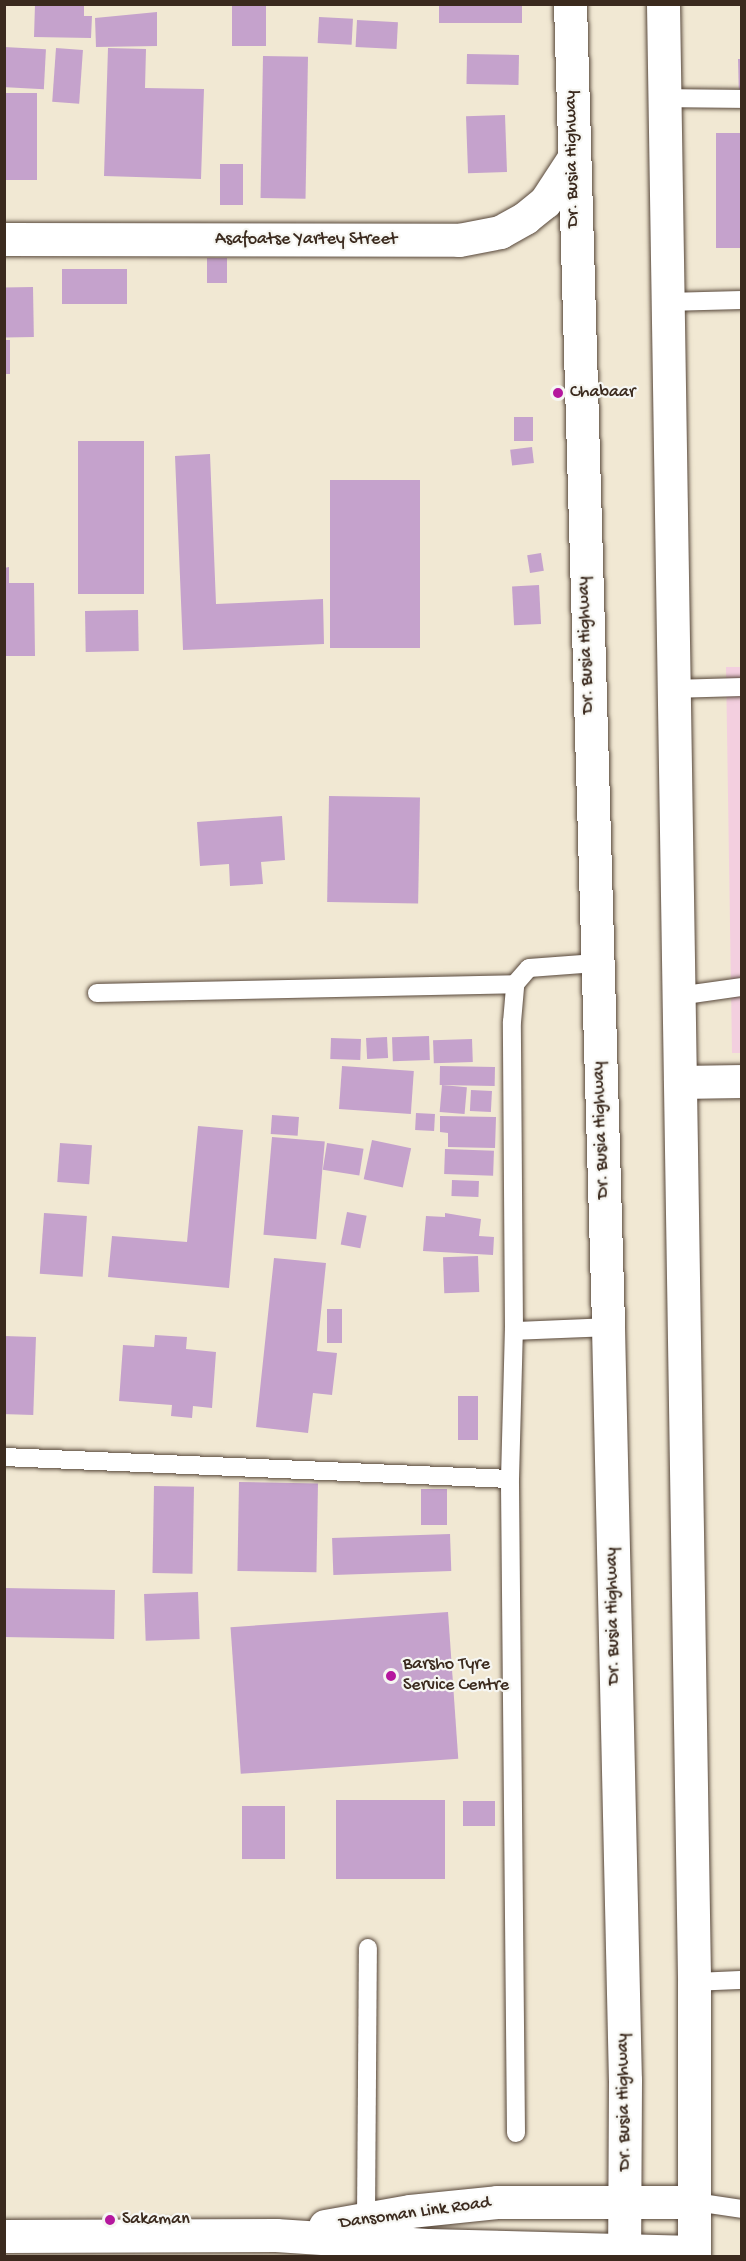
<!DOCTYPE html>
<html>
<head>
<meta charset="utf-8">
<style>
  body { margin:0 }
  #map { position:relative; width:746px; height:2261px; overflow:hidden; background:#f1e8d3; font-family:"Gochi Hand",sans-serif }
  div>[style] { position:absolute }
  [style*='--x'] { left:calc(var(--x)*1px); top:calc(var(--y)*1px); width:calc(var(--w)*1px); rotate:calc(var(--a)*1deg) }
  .built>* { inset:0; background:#f3cfdf }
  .building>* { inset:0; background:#c5a2cc; transform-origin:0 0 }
  .roads { filter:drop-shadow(0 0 2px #564639) drop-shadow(0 0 2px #564639) }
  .service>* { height:18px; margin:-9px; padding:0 9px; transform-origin:9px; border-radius:9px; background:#fff }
  .minor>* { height:33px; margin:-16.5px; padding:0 16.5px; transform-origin:16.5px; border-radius:16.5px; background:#fff }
  .tertiary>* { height:33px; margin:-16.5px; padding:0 16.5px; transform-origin:16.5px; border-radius:16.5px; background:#fff }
  .secondary>* { height:33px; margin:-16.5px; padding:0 16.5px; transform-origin:16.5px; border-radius:16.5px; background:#fff }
  .trunk>* { height:33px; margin:-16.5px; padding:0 16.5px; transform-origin:16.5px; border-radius:16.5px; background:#fff }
  .dots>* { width:16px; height:16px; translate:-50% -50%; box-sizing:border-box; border:3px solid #f6f6f2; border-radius:50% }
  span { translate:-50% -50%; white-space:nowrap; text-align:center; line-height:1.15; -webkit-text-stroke:4.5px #f6f6f2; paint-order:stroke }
  .street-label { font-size:18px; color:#3b2a1e }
  .poi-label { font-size:18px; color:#3b2a1e }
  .left { translate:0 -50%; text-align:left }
  .frame { position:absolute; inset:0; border:6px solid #3b2a1e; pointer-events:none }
</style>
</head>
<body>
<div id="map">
  <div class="built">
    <div style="clip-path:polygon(726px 667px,742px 667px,742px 1053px,732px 1053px)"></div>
  </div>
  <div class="building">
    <div style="clip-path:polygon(35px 4px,84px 4px,84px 16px,92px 16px,91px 38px,34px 37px)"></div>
    <div style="left:232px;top:4px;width:34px;height:42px"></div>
    <div style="left:439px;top:4px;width:83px;height:19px"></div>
    <div style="clip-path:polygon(157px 12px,157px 46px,96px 47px,95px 18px)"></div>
    <div style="left:319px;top:17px;width:34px;height:26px;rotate:3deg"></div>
    <div style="left:357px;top:20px;width:41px;height:27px;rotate:3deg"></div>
    <div style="left:4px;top:47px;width:42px;height:40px;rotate:3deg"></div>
    <div style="left:56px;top:48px;width:27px;height:54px;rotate:4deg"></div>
    <div style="clip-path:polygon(108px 48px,146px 49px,145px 88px,204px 89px,201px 179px,104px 176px)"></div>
    <div style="left:467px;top:54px;width:52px;height:30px;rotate:1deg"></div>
    <div style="left:263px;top:56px;width:45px;height:142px;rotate:1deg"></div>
    <div style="clip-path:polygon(738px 59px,742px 59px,742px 98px,739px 98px)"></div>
    <div style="left:4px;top:93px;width:33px;height:87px"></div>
    <div style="left:505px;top:115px;width:57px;height:39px;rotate:88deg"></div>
    <div style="left:742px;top:133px;width:115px;height:26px;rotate:90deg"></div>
    <div style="left:243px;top:164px;width:41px;height:23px;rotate:90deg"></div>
    <div style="left:227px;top:258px;width:25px;height:20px;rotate:90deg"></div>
    <div style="left:127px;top:269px;width:35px;height:65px;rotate:90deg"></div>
    <div style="left:33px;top:287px;width:50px;height:29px;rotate:89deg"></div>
    <div style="left:4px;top:340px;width:6px;height:34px"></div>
    <div style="left:514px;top:417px;width:19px;height:24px"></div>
    <div style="left:144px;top:441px;width:153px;height:66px;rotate:90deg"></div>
    <div style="left:532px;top:447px;width:16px;height:22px;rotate:83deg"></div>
    <div style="clip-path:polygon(210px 454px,216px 604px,323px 599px,324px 644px,183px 650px,175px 456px)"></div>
    <div style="left:420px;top:480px;width:168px;height:90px;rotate:90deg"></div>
    <div style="left:541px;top:553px;width:18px;height:14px;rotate:81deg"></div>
    <div style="clip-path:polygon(9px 567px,9px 583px,34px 583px,35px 656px,4px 656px,4px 568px)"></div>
    <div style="left:539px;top:585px;width:39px;height:27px;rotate:87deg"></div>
    <div style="left:138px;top:610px;width:41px;height:53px;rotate:89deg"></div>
    <div style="left:329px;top:796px;width:91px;height:106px;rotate:1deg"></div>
    <div style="clip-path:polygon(282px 816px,285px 860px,261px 862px,263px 884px,230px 886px,229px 864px,200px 866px,197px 822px)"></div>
    <div style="left:429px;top:1036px;width:24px;height:37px;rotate:88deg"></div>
    <div style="left:387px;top:1037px;width:21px;height:21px;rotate:87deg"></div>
    <div style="left:331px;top:1038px;width:30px;height:21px;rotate:2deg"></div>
    <div style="left:472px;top:1039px;width:23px;height:39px;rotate:88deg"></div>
    <div style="left:342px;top:1066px;width:72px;height:43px;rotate:4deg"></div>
    <div style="left:440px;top:1066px;width:55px;height:19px;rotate:1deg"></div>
    <div style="left:442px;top:1085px;width:25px;height:27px;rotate:5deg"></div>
    <div style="left:471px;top:1090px;width:21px;height:21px;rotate:3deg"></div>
    <div style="left:416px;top:1113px;width:19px;height:17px;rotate:3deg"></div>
    <div style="left:272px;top:1115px;width:27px;height:19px;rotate:4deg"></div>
    <div style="clip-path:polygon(440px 1116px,496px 1117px,495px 1148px,448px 1147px,448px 1133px,440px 1132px)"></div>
    <div style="clip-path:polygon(198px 1126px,243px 1130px,229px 1288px,108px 1277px,112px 1236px,187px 1242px)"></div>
    <div style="left:272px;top:1137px;width:53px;height:98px;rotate:5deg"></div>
    <div style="left:372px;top:1140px;width:40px;height:40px;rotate:12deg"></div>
    <div style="left:60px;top:1143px;width:32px;height:39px;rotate:4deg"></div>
    <div style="left:327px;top:1143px;width:37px;height:27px;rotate:9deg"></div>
    <div style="left:445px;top:1149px;width:49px;height:25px;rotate:2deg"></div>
    <div style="left:452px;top:1180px;width:27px;height:16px;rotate:2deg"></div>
    <div style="left:347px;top:1212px;width:20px;height:33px;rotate:11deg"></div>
    <div style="left:44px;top:1213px;width:43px;height:61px;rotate:4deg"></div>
    <div style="clip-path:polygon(445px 1213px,481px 1219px,479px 1236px,494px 1237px,493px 1255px,423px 1251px,426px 1216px,445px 1217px)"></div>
    <div style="left:478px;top:1256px;width:36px;height:35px;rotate:88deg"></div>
    <div style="clip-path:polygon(274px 1258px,326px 1263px,317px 1351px,337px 1353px,332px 1395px,313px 1393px,308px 1433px,256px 1427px)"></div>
    <div style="left:327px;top:1309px;width:15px;height:34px"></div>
    <div style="clip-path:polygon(155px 1335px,187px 1337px,186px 1349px,216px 1352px,212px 1408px,193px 1406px,192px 1418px,171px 1416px,172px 1405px,119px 1401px,123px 1345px,154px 1347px)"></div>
    <div style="left:4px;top:1336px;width:32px;height:78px;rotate:2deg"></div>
    <div style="left:458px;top:1396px;width:20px;height:44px"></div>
    <div style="left:239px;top:1482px;width:79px;height:89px;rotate:1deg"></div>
    <div style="left:154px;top:1486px;width:40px;height:87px;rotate:1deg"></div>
    <div style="left:421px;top:1489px;width:26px;height:36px"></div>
    <div style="left:450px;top:1534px;width:37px;height:118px;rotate:88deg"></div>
    <div style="left:4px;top:1588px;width:111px;height:49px;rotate:1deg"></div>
    <div style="left:198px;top:1592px;width:47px;height:54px;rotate:88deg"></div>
    <div style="left:448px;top:1612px;width:147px;height:218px;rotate:86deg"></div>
    <div style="left:336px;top:1800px;width:109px;height:79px"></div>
    <div style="left:463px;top:1801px;width:32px;height:25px"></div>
    <div style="left:242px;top:1806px;width:43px;height:53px"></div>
  </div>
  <div class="roads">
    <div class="service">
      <div style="--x:664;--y:98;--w:78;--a:0.7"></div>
      <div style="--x:666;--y:302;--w:76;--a:-1.5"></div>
      <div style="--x:671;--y:689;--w:71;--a:-1.6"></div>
      <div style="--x:97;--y:993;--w:418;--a:-1.2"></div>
      <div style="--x:678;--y:996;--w:65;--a:-8"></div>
      <div style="--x:514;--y:1331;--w:94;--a:-2.4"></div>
      <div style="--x:4;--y:1457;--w:506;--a:2.49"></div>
      <div style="--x:694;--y:1982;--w:48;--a:-2.4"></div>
      <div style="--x:516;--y:2133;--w:654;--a:-90.53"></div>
      <div style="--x:510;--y:1479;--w:148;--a:-88.5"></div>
      <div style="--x:514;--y:1331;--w:309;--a:-90.4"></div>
      <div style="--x:512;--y:1022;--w:38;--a:-85"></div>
      <div style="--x:515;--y:984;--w:21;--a:-49"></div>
      <div style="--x:529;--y:968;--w:67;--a:-4.3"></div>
      <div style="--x:695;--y:2202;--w:48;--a:8.5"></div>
      <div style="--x:366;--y:2219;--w:271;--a:-89.6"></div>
    </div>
    <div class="minor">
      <div style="--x:680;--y:1082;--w:62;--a:-0.9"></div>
    </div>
    <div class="tertiary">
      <div style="--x:4;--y:239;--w:455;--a:0.1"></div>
      <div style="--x:459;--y:240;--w:42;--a:-11"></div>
      <div style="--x:500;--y:232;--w:29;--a:-29"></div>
      <div style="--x:525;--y:218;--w:26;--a:-39"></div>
      <div style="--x:545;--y:202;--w:51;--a:-56.9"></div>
    </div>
    <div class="secondary">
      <div style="--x:325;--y:2226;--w:86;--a:-10"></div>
      <div style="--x:410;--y:2211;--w:87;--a:-5.9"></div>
      <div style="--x:497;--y:2202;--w:198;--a:0"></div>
      <div style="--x:4;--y:2236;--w:272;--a:-0.2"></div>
      <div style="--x:276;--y:2235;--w:151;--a:3.8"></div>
      <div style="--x:427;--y:2245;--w:267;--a:1.5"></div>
    </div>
    <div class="trunk">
      <div style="--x:570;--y:4;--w:1324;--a:88.35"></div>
      <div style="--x:608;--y:1327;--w:753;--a:88.71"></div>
      <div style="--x:625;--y:2080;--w:176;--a:90.3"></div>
      <div style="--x:663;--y:4;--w:1978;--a:89.1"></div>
      <div style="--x:694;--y:1982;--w:274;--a:90"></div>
    </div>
  </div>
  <div class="dots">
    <div style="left:558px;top:393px;background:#b5179e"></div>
    <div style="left:391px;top:1676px;background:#b5179e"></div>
    <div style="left:110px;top:2220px;background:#b5179e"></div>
  </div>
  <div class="street-label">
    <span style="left:573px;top:159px;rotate:-91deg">Dr. Busia Highway</span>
    <span style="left:306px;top:240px">Asafoatse Yartey Street</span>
    <span style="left:587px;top:645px;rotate:-92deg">Dr. Busia Highway</span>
    <span style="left:602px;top:1130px;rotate:-92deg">Dr. Busia Highway</span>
    <span style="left:614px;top:1616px;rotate:-91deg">Dr. Busia Highway</span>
    <span style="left:625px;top:2102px;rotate:-91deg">Dr. Busia Highway</span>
    <span style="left:415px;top:2214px;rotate:-8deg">Dansoman Link Road</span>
  </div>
  <div class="poi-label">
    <span class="left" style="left:570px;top:393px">Chabaar</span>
    <span class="left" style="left:403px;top:1676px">Barsho Tyre<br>Service Centre</span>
    <span class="left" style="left:122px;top:2220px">Sakaman</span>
  </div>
  <div class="frame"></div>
</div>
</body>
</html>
